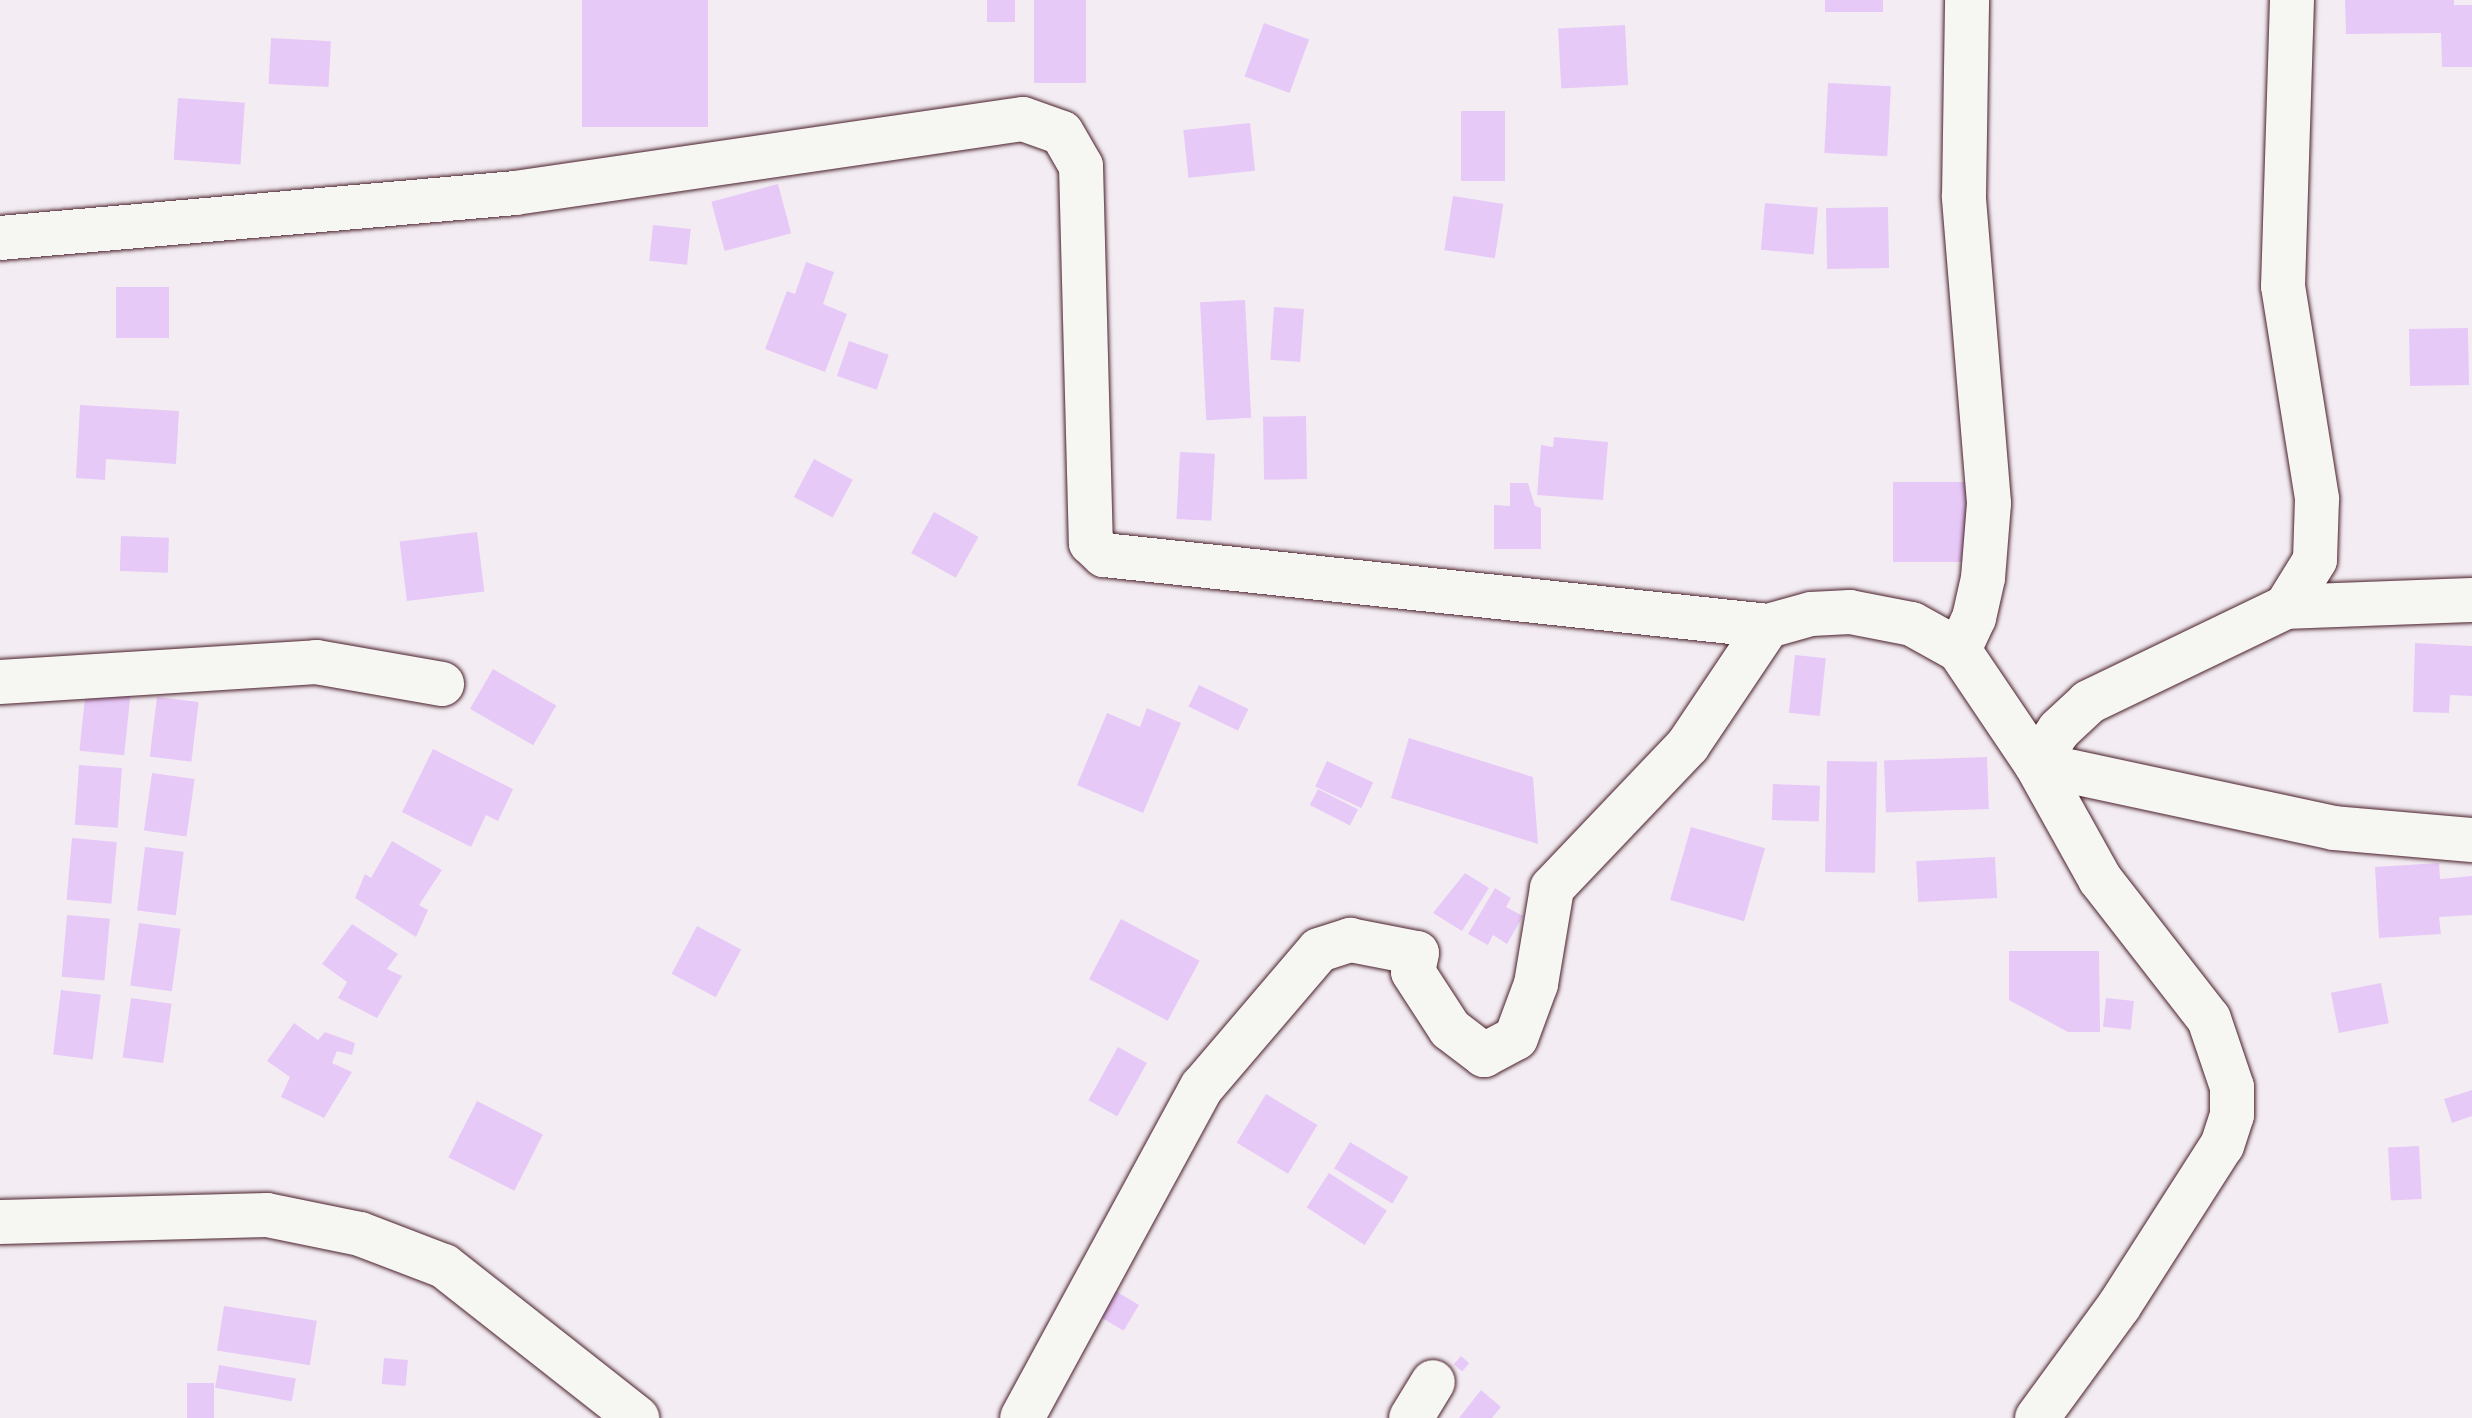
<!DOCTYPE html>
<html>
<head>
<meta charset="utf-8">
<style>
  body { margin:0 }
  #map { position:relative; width:2472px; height:1418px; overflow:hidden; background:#f3edf3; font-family:"Patrick Hand",sans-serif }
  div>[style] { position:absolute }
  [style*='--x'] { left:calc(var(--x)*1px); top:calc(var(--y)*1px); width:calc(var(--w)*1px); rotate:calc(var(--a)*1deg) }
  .building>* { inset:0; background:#e7c9f8; transform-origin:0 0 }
  .roads { filter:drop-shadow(0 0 2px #4a1f2b) drop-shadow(0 0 2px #4a1f2b) }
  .minor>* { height:44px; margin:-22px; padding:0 22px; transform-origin:22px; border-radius:22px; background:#f6f6f2 }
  span { translate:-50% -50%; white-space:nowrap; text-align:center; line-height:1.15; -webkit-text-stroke:6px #f6f6f2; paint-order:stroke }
</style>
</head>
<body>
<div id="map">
  <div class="building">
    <div style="left:582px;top:0;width:126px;height:127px"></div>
    <div style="left:987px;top:0;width:28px;height:22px"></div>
    <div style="left:1034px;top:0;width:52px;height:83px"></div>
    <div style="left:1825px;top:0;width:58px;height:12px"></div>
    <div style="clip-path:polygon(2345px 0,2454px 0,2454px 5px,2472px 5px,2472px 67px,2442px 67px,2441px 33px,2346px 34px)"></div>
    <div style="left:1264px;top:23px;width:48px;height:57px;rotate:20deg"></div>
    <div style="left:1625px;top:25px;width:60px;height:67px;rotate:87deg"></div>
    <div style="left:271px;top:38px;width:60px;height:46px;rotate:3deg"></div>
    <div style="left:1828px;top:83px;width:63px;height:70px;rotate:3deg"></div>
    <div style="left:178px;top:98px;width:67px;height:62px;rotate:4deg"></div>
    <div style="left:1461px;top:111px;width:44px;height:70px"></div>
    <div style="left:1250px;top:123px;width:48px;height:67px;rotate:84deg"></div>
    <div style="left:778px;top:184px;width:51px;height:69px;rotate:75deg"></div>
    <div style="left:1453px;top:196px;width:51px;height:55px;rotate:9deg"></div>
    <div style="left:1765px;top:203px;width:53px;height:47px;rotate:5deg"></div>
    <div style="left:1888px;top:207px;width:61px;height:62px;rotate:89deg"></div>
    <div style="left:653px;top:225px;width:38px;height:36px;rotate:6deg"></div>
    <div style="clip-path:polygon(806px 262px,834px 272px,823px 304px,847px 314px,825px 372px,765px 349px,787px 291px,795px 294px)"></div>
    <div style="left:116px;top:287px;width:53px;height:51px"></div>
    <div style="left:1245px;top:300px;width:118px;height:45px;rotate:87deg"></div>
    <div style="left:1274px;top:307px;width:30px;height:53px;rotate:4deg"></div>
    <div style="left:2468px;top:328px;width:57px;height:59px;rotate:89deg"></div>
    <div style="left:849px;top:341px;width:42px;height:37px;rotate:19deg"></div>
    <div style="clip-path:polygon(80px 405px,179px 411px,176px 464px,106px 459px,105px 480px,76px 478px)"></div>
    <div style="left:1306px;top:416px;width:63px;height:43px;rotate:89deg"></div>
    <div style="clip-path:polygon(1554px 437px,1608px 442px,1603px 500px,1537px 495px,1541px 445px,1553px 447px)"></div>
    <div style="left:1180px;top:452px;width:35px;height:67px;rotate:3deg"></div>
    <div style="left:814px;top:459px;width:44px;height:43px;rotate:28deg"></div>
    <div style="left:1967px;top:482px;width:80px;height:74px;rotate:90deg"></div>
    <div style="clip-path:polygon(1510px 483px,1528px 483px,1535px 506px,1541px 508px,1541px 549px,1494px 549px,1494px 505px,1510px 506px)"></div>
    <div style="left:934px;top:512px;width:51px;height:47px;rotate:29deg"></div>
    <div style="left:477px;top:532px;width:60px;height:78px;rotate:83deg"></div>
    <div style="left:121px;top:536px;width:48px;height:35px;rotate:2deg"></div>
    <div style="clip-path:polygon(2415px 643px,2472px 646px,2472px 696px,2450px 695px,2449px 713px,2413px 712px)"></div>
    <div style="left:1795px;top:655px;width:31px;height:58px;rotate:6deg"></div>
    <div style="left:493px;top:669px;width:73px;height:46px;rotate:30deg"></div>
    <div style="left:1199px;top:685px;width:55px;height:24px;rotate:26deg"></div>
    <div style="left:86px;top:688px;width:45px;height:63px;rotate:6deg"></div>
    <div style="left:157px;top:697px;width:42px;height:60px;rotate:7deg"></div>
    <div style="clip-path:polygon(1147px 708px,1181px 723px,1143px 813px,1077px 785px,1107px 713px,1140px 727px)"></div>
    <div style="clip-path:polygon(1409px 738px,1533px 777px,1538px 844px,1391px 798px)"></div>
    <div style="clip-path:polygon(433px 749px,513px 789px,498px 821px,486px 815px,471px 847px,402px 812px)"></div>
    <div style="left:1987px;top:757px;width:52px;height:103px;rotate:88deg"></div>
    <div style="left:1327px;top:761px;width:51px;height:28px;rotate:25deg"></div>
    <div style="left:1827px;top:761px;width:50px;height:111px;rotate:1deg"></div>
    <div style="left:79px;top:765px;width:43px;height:60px;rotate:4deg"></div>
    <div style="left:152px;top:773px;width:43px;height:58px;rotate:8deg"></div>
    <div style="left:1773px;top:784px;width:47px;height:36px;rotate:2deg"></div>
    <div style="left:1318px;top:789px;width:45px;height:18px;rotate:27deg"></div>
    <div style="left:1691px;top:827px;width:77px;height:76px;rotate:16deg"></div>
    <div style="left:72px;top:838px;width:45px;height:62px;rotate:5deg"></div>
    <div style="clip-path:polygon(392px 841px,442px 870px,419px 905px,428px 910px,416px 937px,355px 898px,365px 874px,371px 878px)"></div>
    <div style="left:145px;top:847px;width:39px;height:64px;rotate:7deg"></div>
    <div style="left:1995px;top:857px;width:41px;height:79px;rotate:87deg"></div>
    <div style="clip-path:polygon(2439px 863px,2440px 879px,2472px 876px,2472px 915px,2439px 917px,2441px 934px,2379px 938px,2375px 867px)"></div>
    <div style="clip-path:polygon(1465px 873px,1489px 888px,1462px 931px,1433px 913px)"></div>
    <div style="clip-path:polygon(1495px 888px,1511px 898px,1506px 907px,1523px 916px,1507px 944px,1493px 935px,1488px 945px,1468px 934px)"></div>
    <div style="left:67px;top:915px;width:43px;height:62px;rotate:5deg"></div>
    <div style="left:1121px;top:919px;width:89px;height:68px;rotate:28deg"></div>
    <div style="left:139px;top:923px;width:42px;height:63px;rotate:8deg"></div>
    <div style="clip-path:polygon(352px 924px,398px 954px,387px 969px,402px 976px,377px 1018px,338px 998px,347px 982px,322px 964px)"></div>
    <div style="left:697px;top:926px;width:50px;height:54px;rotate:28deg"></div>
    <div style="clip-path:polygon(2009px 951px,2099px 951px,2100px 1032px,2068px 1032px,2009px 1000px)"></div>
    <div style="left:2381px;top:983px;width:41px;height:51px;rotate:79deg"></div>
    <div style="left:61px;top:990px;width:40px;height:65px;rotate:7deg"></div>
    <div style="left:131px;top:998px;width:41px;height:60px;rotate:8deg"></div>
    <div style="left:2106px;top:998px;width:28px;height:29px;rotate:6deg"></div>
    <div style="clip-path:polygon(294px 1023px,318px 1040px,325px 1032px,355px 1043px,352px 1055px,337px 1051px,332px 1063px,352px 1072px,324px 1118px,281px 1097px,290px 1077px,267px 1061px)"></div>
    <div style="left:1118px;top:1047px;width:33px;height:61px;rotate:29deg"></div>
    <div style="clip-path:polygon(2472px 1090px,2472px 1116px,2452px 1123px,2444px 1099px)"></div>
    <div style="left:1266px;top:1094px;width:60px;height:57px;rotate:31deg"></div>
    <div style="left:477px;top:1101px;width:74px;height:63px;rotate:27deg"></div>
    <div style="left:1350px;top:1142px;width:68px;height:31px;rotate:31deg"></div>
    <div style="left:2419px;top:1146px;width:53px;height:31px;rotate:87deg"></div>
    <div style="left:1329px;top:1173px;width:69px;height:41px;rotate:33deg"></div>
    <div style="left:1109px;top:1287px;width:35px;height:30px;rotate:31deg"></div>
    <div style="left:224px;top:1306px;width:94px;height:45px;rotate:9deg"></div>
    <div style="left:1461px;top:1356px;width:11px;height:11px;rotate:41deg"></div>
    <div style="left:384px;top:1358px;width:24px;height:26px;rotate:5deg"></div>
    <div style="left:219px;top:1365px;width:78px;height:23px;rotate:10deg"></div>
    <div style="left:187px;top:1383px;width:27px;height:35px"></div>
    <div style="clip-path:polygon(1481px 1390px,1501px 1407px,1492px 1418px,1459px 1418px)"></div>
  </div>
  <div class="roads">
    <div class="minor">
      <div style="--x:2292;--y:0;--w:286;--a:91.8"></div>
      <div style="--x:2283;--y:286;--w:216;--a:80.9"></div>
      <div style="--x:2317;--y:499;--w:61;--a:91.9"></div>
      <div style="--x:2315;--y:560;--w:55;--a:121.7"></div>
      <div style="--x:2286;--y:607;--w:219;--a:154.3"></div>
      <div style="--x:2089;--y:702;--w:41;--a:137"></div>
      <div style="--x:2059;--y:730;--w:41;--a:124.1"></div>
      <div style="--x:2036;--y:764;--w:305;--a:12.1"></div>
      <div style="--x:2334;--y:828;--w:139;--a:5"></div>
      <div style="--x:0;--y:238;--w:517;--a:-4.99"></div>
      <div style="--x:515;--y:193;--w:513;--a:-8.29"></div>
      <div style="--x:1023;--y:119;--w:41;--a:19.7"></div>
      <div style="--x:1062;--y:133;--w:38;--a:60"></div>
      <div style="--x:1081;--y:166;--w:377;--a:88.5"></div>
      <div style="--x:1091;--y:543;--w:18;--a:43"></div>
      <div style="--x:1104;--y:555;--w:668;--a:6.1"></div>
      <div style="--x:2286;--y:607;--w:186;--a:-2.2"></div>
      <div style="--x:1959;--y:650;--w:35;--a:-65"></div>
      <div style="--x:1974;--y:618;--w:41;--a:-77.3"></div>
      <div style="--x:1983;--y:578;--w:75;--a:-85.4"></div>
      <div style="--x:1989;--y:503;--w:308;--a:-94.7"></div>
      <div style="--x:1964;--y:196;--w:196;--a:-89.1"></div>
      <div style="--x:0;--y:682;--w:317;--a:-3.6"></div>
      <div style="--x:316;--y:662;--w:128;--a:9.9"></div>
      <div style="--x:0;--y:1222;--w:267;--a:-1.5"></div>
      <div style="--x:267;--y:1215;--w:95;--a:11.5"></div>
      <div style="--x:360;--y:1234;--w:90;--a:20.9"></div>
      <div style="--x:444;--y:1266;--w:246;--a:38.2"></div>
      <div style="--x:1022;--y:1418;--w:377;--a:-61.5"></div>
      <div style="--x:1202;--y:1087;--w:180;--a:-49.5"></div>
      <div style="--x:1319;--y:950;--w:33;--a:-18"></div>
      <div style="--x:1350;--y:940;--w:68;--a:11"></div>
      <div style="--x:1417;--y:953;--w:19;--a:102"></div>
      <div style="--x:1413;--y:972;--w:68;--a:57"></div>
      <div style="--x:1450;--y:1029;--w:43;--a:37.4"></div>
      <div style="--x:1484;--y:1055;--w:36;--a:-28"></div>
      <div style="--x:1516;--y:1038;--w:58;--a:-69.7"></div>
      <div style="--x:1536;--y:984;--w:97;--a:-80.5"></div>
      <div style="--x:1552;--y:888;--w:197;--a:-46.4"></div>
      <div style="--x:1688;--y:745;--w:143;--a:-56.1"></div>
      <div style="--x:1768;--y:626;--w:45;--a:-15.6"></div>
      <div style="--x:1811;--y:614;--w:39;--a:-3"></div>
      <div style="--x:1850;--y:612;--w:63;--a:11"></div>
      <div style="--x:1912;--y:624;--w:54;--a:29"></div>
      <div style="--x:1959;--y:650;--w:138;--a:56"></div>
      <div style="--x:2036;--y:764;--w:132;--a:60.9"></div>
      <div style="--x:2100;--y:879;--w:177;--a:52.1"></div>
      <div style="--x:2209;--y:1019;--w:72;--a:71.3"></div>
      <div style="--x:2232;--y:1087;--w:28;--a:90"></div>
      <div style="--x:2232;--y:1115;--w:32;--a:108"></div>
      <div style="--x:2222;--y:1145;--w:191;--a:122.6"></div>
      <div style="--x:2119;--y:1306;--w:139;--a:126.2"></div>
      <div style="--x:1411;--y:1418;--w:42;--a:-58.6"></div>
    </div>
  </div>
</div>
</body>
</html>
